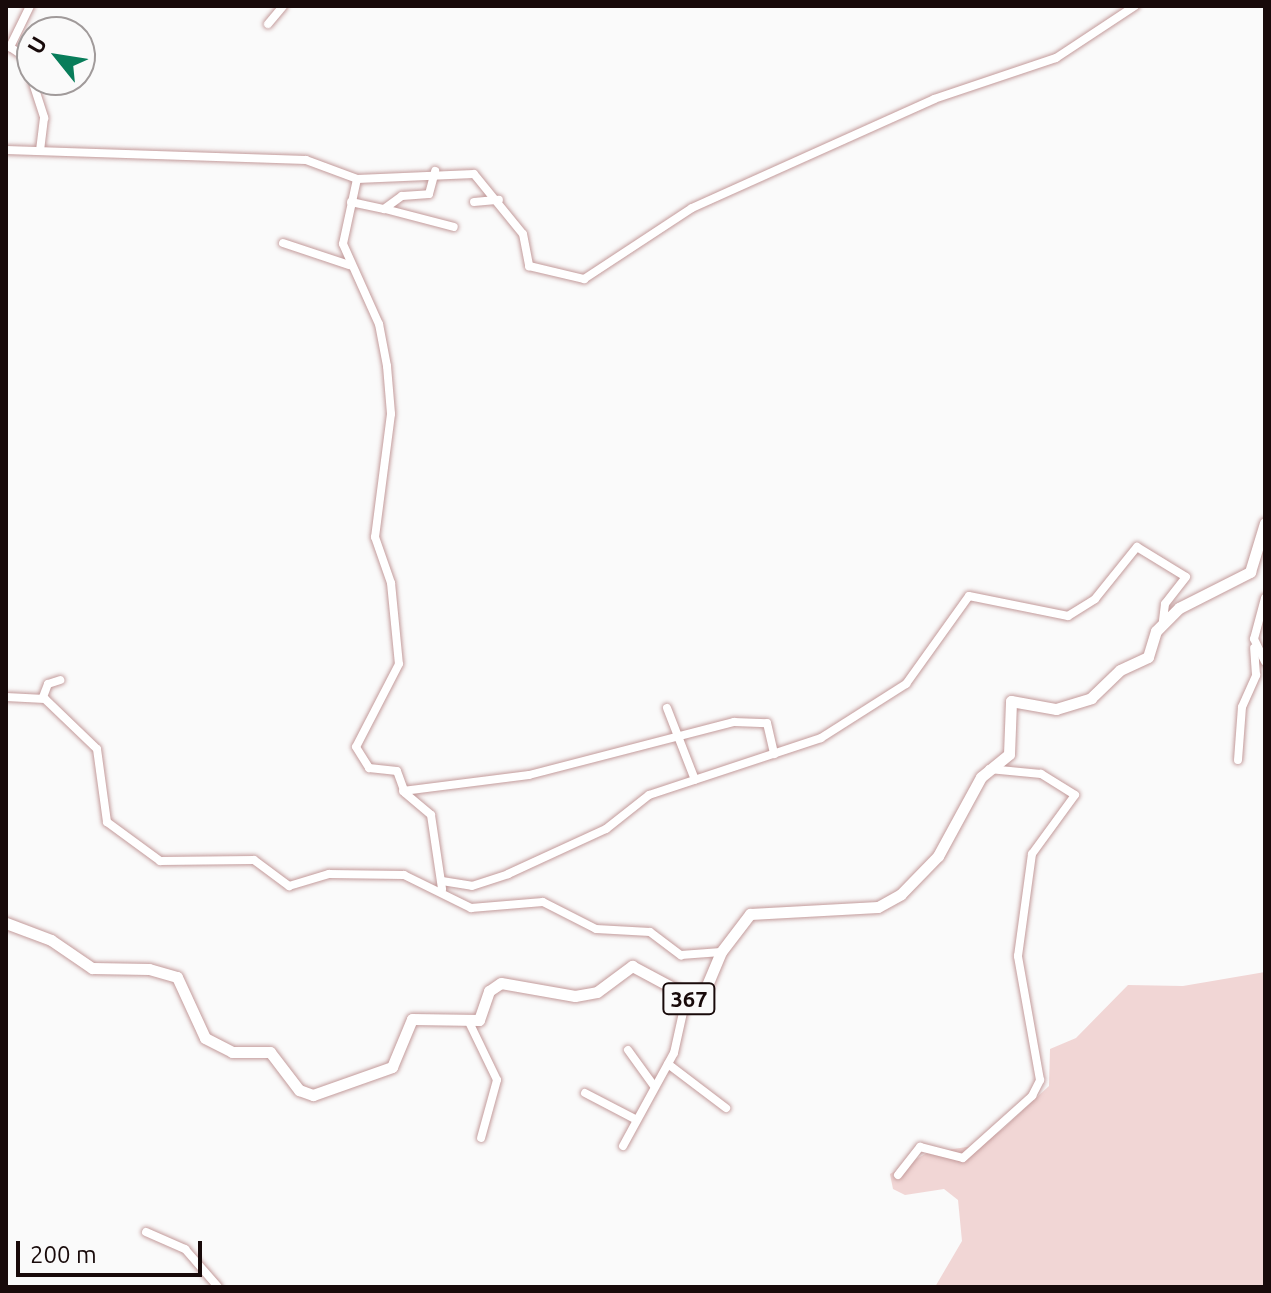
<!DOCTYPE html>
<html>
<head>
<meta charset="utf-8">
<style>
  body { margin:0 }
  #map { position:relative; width:1271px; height:1293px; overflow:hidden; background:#fafafa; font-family:Ubuntu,sans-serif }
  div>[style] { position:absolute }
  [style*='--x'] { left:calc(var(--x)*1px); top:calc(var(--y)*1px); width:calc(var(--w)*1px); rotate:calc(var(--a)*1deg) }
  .green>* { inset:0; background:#f1d6d5 }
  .roads { filter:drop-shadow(0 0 2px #c39b9b) drop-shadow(0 0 2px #c39b9b) }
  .minor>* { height:8px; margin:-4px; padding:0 4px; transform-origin:4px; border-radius:4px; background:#fff }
  .major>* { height:11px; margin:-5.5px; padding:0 5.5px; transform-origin:5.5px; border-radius:5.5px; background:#fff }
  span { translate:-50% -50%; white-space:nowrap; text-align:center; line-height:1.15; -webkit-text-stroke:6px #fafafa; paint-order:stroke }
  .shield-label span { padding:2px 6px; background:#fafafa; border:2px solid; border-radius:6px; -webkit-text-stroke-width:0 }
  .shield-label { font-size:22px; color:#180a0a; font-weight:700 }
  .frame { position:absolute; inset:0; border:8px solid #180a0a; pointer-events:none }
  .north { position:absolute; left:16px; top:16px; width:80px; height:80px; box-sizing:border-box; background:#fafafa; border:2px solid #a09a9a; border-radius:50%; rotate:300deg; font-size:22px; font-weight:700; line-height:32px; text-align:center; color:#180a0a }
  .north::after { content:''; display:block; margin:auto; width:28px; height:36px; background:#087d5a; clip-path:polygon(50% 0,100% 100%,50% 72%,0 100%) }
  .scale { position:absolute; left:16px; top:1241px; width:186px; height:36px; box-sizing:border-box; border:4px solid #180a0a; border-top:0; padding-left:10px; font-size:24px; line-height:28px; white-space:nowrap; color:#180a0a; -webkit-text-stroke:6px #fafafa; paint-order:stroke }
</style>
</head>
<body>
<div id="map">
  <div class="green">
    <div style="clip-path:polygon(1265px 972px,1265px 1287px,935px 1287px,962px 1241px,958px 1200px,944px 1189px,905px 1195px,893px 1189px,890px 1174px,927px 1153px,980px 1145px,1003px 1129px,1049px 1086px,1050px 1049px,1076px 1038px,1128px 985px,1183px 986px)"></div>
  </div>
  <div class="roads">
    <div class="minor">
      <div style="--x:30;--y:6;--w:46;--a:116"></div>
      <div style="--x:10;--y:47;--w:27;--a:34"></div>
      <div style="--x:268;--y:24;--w:23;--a:-50"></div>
      <div style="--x:32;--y:80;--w:40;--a:72"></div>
      <div style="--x:44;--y:118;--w:33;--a:97"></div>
      <div style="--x:6;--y:150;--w:300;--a:1.9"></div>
      <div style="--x:306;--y:160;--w:54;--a:20.4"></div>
      <div style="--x:357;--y:179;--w:66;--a:102.2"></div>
      <div style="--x:343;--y:244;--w:88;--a:65.8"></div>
      <div style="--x:379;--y:324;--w:43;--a:79.2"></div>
      <div style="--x:387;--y:366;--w:48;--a:85.2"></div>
      <div style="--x:391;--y:414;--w:124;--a:97.4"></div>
      <div style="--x:375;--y:537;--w:49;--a:70.8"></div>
      <div style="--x:391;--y:583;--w:81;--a:84.4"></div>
      <div style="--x:399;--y:664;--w:93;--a:117.4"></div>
      <div style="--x:356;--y:747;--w:25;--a:58"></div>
      <div style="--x:369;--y:768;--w:28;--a:6"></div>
      <div style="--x:397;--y:771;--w:23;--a:70"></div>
      <div style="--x:405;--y:793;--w:34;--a:40"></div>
      <div style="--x:431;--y:815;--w:75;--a:81.5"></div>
      <div style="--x:357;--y:179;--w:117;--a:-2.4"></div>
      <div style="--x:474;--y:174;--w:77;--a:50.8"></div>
      <div style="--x:523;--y:234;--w:33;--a:79"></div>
      <div style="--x:529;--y:266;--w:57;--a:13.3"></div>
      <div style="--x:584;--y:279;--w:129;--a:-33.3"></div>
      <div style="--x:692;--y:208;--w:265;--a:-24.2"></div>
      <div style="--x:934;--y:99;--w:129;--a:-18.6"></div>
      <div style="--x:1056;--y:58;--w:95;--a:-33.4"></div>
      <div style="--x:351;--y:202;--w:34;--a:12"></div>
      <div style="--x:384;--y:209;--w:22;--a:-36"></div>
      <div style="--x:402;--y:196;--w:27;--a:-4"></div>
      <div style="--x:429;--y:194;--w:24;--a:-75"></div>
      <div style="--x:474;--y:202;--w:25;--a:-5"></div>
      <div style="--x:385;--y:209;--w:71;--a:14.6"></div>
      <div style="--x:283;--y:243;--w:70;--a:18.4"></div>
      <div style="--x:1265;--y:598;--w:42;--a:105"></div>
      <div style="--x:1254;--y:639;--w:25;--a:64"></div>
      <div style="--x:6;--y:697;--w:39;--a:3"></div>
      <div style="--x:45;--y:699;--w:72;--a:43.9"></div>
      <div style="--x:97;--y:749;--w:74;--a:82.2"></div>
      <div style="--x:107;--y:822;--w:66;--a:36.3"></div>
      <div style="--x:160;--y:861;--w:94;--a:-0.6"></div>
      <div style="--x:254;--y:860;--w:44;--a:36.6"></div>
      <div style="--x:289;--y:886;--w:42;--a:-16.7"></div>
      <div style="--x:329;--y:874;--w:75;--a:0.8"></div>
      <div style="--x:404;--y:875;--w:75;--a:26.2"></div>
      <div style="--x:471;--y:908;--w:72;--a:-4.8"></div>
      <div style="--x:543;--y:902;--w:59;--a:27"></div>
      <div style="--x:596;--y:929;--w:54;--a:3.2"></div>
      <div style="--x:650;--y:932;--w:39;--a:37"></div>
      <div style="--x:681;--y:955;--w:40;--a:-4.3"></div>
      <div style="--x:43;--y:697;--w:14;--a:-69"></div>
      <div style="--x:48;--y:684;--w:13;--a:-18"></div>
      <div style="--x:667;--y:708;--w:77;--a:68.7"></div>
      <div style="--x:1238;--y:760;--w:53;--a:-85.7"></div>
      <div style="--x:1242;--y:707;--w:35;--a:-66"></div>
      <div style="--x:1256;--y:675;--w:27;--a:-94"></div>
      <div style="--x:403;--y:791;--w:127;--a:-7.2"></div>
      <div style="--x:529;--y:775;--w:212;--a:-14.5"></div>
      <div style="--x:734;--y:722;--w:33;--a:2"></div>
      <div style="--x:767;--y:723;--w:32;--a:77"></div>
      <div style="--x:442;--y:881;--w:30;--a:9"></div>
      <div style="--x:472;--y:886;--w:38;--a:-18"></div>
      <div style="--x:508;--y:874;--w:108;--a:-24.7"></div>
      <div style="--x:606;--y:829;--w:55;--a:-38.3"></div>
      <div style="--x:649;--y:795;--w:181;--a:-18.3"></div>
      <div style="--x:821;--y:738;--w:101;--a:-32.4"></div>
      <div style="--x:906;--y:684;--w:108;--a:-54.4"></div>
      <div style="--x:969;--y:596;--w:101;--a:11.4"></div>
      <div style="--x:1068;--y:616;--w:32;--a:-32"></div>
      <div style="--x:1095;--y:599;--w:67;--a:-51.1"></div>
      <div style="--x:1137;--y:547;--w:57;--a:31.5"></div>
      <div style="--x:1186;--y:577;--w:34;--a:128"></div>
      <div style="--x:1165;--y:604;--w:17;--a:97"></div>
      <div style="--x:469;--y:1022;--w:64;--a:64.2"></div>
      <div style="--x:497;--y:1080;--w:60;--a:105.4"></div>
      <div style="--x:628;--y:1050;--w:44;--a:54.2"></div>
      <div style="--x:668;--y:1064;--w:73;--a:37.2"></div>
      <div style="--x:585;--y:1093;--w:56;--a:27.5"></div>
      <div style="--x:623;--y:1146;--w:106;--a:-61.3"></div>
      <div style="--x:674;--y:1053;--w:55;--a:-77.5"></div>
      <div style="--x:898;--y:1175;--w:36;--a:-52"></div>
      <div style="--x:920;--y:1147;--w:44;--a:14.3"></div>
      <div style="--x:963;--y:1158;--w:93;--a:-41.9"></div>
      <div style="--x:1032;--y:1096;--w:18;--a:-63"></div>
      <div style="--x:1040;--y:1080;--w:126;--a:-100.1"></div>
      <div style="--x:1018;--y:956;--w:103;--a:-82.2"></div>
      <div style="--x:1032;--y:854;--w:73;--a:-53.9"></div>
      <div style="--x:1075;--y:795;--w:40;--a:-148"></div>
      <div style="--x:1041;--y:774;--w:52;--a:-174.5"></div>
      <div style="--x:146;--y:1232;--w:43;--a:23.6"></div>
      <div style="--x:185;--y:1249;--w:50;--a:49"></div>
    </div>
    <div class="major">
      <div style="--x:6;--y:923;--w:48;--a:20.7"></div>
      <div style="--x:51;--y:940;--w:50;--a:34.3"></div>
      <div style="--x:92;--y:968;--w:57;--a:1"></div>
      <div style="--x:149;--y:969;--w:29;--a:16"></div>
      <div style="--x:177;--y:977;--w:67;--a:65.3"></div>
      <div style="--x:205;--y:1038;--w:30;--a:27"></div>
      <div style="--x:232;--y:1052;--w:38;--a:0"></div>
      <div style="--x:270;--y:1052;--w:48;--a:52.7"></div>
      <div style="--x:299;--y:1090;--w:15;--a:20"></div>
      <div style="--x:313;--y:1095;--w:84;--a:-19.5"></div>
      <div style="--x:392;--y:1067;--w:52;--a:-67.4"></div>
      <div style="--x:412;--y:1019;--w:67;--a:0.9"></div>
      <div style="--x:479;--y:1020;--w:31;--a:-71"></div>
      <div style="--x:489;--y:991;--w:14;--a:-34"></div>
      <div style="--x:501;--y:983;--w:75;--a:10"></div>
      <div style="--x:575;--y:996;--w:22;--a:-10"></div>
      <div style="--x:597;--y:992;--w:44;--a:-36.6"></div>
      <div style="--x:632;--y:966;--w:68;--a:28.1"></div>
      <div style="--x:692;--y:998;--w:15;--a:-32"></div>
      <div style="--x:705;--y:990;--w:41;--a:-67.2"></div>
      <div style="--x:721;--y:952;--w:48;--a:-52.7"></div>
      <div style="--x:750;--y:914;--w:128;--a:-3.1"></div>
      <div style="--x:878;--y:907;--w:26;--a:-29"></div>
      <div style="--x:901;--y:894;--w:53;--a:-45.8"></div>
      <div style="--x:938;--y:856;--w:90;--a:-61.4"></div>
      <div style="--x:981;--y:777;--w:36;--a:-39"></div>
      <div style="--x:1009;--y:754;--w:53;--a:-87.8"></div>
      <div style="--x:1011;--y:701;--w:46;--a:10.1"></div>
      <div style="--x:1056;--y:709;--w:37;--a:-17"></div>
      <div style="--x:1091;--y:698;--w:40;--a:-44"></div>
      <div style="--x:1120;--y:670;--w:31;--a:-25"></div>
      <div style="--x:1148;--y:657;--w:27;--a:-73"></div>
      <div style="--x:1156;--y:631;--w:33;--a:-45"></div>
      <div style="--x:1179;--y:608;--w:80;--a:-26.9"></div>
      <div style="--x:1250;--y:572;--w:51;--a:-73"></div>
    </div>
  </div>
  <div class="shield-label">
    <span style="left:689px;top:999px">367</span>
  </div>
  <div class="frame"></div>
  <div class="north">U</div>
  <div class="scale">200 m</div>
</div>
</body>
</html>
